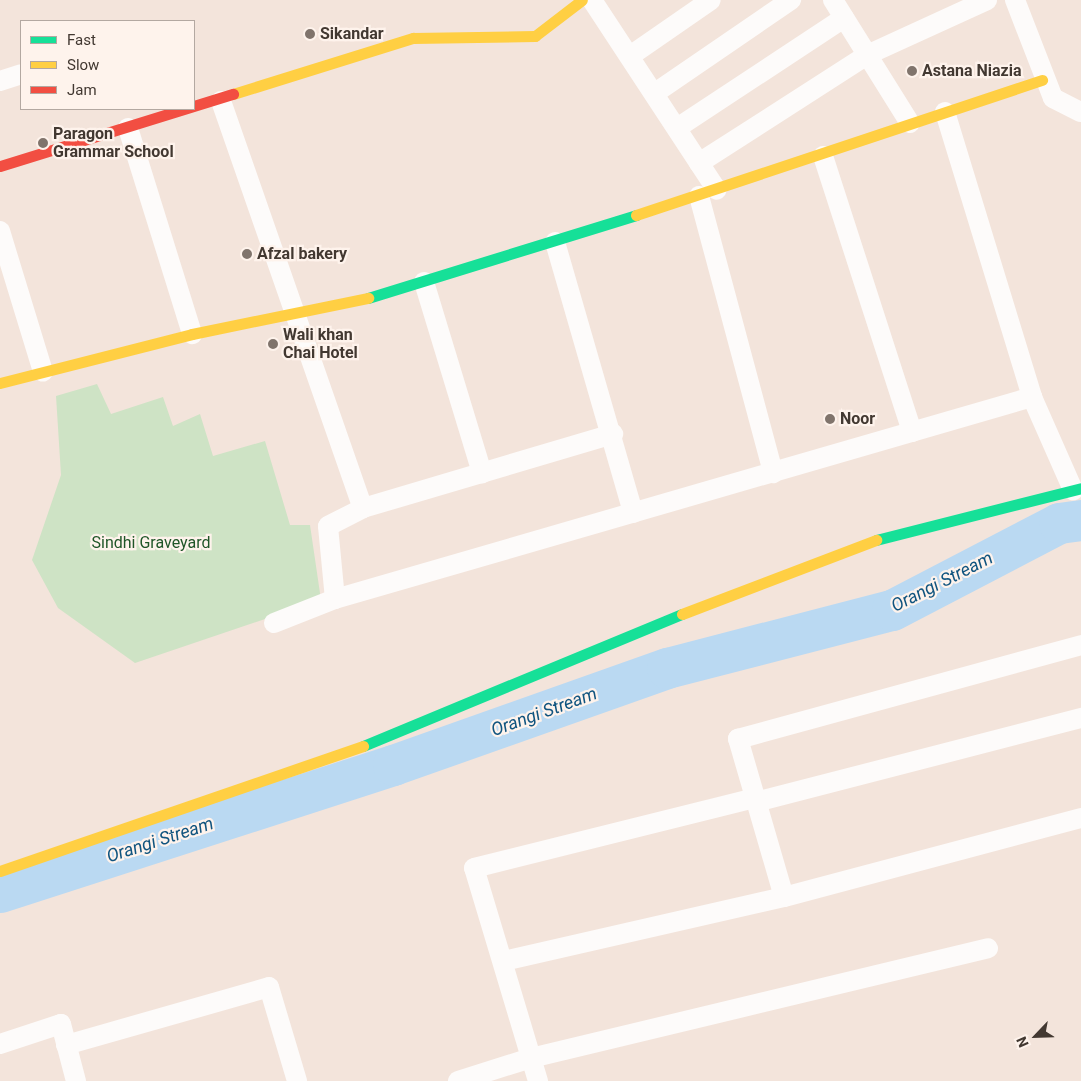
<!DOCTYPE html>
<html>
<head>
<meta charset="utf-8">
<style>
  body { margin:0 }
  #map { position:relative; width:1081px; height:1081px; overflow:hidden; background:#f3e4db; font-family:Roboto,sans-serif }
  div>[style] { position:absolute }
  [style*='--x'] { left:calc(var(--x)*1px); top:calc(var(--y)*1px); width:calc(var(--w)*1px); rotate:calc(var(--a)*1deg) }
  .green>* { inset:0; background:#cee3c5 }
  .river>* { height:41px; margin:-20.5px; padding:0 20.5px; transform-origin:20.5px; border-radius:20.5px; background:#bad9f2 }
  .street>* { height:20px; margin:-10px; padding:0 10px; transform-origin:10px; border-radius:10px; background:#fdfbfa }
  .fast>* { height:11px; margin:-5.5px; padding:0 5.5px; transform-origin:5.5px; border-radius:5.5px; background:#16e098 }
  .slow>* { height:11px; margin:-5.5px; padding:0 5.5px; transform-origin:5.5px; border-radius:5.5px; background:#ffcf43 }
  .jam>* { height:11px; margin:-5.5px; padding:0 5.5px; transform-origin:5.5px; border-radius:5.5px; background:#f24e42 }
  .dots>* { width:14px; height:14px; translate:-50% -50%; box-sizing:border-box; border:2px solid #fef3ec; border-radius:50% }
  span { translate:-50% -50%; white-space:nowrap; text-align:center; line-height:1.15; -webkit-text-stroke:4.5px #fef3ec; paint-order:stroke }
  .poi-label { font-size:16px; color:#423831; font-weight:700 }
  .left { translate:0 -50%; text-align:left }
  .park-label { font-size:16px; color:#1f5527 }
  .water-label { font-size:18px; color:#10547f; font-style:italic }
  .legend { position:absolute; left:20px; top:20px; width:175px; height:90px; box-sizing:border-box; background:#fef3ec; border:1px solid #b3a8a1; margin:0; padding:6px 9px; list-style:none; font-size:15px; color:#423831 }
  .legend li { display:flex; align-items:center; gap:10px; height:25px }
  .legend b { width:25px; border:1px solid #b3a8a1 }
  .north { position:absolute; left:1011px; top:1011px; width:50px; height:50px; -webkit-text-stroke:4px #fef3ec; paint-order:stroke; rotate:246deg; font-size:14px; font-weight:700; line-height:20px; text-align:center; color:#423831 }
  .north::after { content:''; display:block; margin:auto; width:18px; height:22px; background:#423831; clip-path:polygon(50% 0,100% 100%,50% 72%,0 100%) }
</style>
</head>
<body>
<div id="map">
  <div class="green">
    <div style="clip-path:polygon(97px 384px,111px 414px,163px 397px,173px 426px,200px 414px,213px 456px,265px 441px,290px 525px,310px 525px,321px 600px,135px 663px,58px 608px,32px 560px,61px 475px,56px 396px)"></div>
  </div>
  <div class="river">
    <div style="--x:0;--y:892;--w:413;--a:-17.9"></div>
    <div style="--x:393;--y:765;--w:291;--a:-19.5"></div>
    <div style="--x:667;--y:668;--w:232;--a:-14.5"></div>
    <div style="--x:892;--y:610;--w:188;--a:-27.5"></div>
    <div style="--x:1059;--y:523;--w:22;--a:-8"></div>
  </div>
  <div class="street">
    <div style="--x:592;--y:0;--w:227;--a:56.7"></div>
    <div style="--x:833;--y:0;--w:145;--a:58"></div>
    <div style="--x:1015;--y:0;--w:105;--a:68.8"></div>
    <div style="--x:1053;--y:98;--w:31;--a:27"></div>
    <div style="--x:630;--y:56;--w:98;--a:-34.7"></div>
    <div style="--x:0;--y:81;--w:22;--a:-18"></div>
    <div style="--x:655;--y:93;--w:165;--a:-34.4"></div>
    <div style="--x:221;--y:101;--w:431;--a:70.8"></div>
    <div style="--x:945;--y:112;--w:298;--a:73"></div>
    <div style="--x:1032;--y:397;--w:102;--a:66.2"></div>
    <div style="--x:128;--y:128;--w:216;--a:72.7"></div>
    <div style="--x:677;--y:128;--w:200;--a:-33.4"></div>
    <div style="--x:823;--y:156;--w:290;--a:72.1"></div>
    <div style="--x:699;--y:163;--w:200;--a:-32.7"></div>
    <div style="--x:867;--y:55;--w:132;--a:-24.6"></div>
    <div style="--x:699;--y:196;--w:287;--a:75"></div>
    <div style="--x:0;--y:231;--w:147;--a:73"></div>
    <div style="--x:555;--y:242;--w:282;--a:73.9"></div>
    <div style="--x:424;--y:282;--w:200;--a:73.1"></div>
    <div style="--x:335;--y:599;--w:73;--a:-95.5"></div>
    <div style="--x:328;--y:526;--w:39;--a:-27"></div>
    <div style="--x:363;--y:508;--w:261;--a:-16.5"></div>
    <div style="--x:274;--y:623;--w:66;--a:-21.5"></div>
    <div style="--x:335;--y:599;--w:726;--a:-16.16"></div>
    <div style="--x:756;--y:802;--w:336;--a:-14.5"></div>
    <div style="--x:784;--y:897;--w:165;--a:-106.2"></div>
    <div style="--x:738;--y:739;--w:356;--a:-15.3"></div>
    <div style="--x:504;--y:961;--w:287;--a:-12.9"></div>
    <div style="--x:784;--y:897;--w:307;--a:-14.9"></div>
    <div style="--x:0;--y:1044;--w:64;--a:-18.2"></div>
    <div style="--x:61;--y:1024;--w:59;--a:75.3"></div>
    <div style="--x:66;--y:1045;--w:211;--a:-15.9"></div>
    <div style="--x:269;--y:987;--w:98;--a:73.4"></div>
    <div style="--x:458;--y:1081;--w:77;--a:-17.5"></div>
    <div style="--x:531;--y:1058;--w:470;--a:-13.5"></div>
    <div style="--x:538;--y:1081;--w:222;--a:-106.7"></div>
    <div style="--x:474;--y:868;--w:290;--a:-14"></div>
  </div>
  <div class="fast">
    <div style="--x:368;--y:298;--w:281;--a:-17.2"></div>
    <div style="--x:876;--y:540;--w:211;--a:-14.2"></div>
    <div style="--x:363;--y:746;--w:345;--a:-22.5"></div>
  </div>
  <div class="slow">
    <div style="--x:233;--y:94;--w:189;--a:-17.3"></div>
    <div style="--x:413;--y:38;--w:122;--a:-0.9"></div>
    <div style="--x:535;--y:36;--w:59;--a:-37.5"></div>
    <div style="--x:636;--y:215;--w:428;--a:-18.4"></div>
    <div style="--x:0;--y:383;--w:198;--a:-14.3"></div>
    <div style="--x:192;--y:334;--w:180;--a:-11.6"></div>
    <div style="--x:682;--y:614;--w:208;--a:-20.9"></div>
    <div style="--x:0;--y:871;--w:384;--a:-19"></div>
  </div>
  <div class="jam">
    <div style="--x:0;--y:166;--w:244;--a:-17.2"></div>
  </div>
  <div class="dots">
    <div style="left:310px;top:34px;background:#80746c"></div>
    <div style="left:912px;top:71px;background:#80746c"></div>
    <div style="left:43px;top:143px;background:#80746c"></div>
    <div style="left:247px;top:254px;background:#80746c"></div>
    <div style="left:273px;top:344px;background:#80746c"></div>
    <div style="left:830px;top:419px;background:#80746c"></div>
  </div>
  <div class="poi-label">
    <span class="left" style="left:320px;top:34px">Sikandar</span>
    <span class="left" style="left:922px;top:71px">Astana Niazia</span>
    <span class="left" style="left:53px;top:143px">Paragon<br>Grammar School</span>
    <span class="left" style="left:257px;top:254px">Afzal bakery</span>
    <span class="left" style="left:283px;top:344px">Wali khan<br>Chai Hotel</span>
    <span class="left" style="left:840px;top:419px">Noor</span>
  </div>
  <div class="park-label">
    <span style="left:151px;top:543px">Sindhi Graveyard</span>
  </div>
  <div class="water-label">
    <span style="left:942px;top:582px;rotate:-27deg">Orangi Stream</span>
    <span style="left:544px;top:712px;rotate:-20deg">Orangi Stream</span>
    <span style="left:160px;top:840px;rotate:-18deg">Orangi Stream</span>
  </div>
  <ul class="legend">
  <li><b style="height:6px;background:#16e098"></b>Fast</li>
  <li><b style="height:6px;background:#ffcf43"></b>Slow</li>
  <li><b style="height:6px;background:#f24e42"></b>Jam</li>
  </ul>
  <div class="north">N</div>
</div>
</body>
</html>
